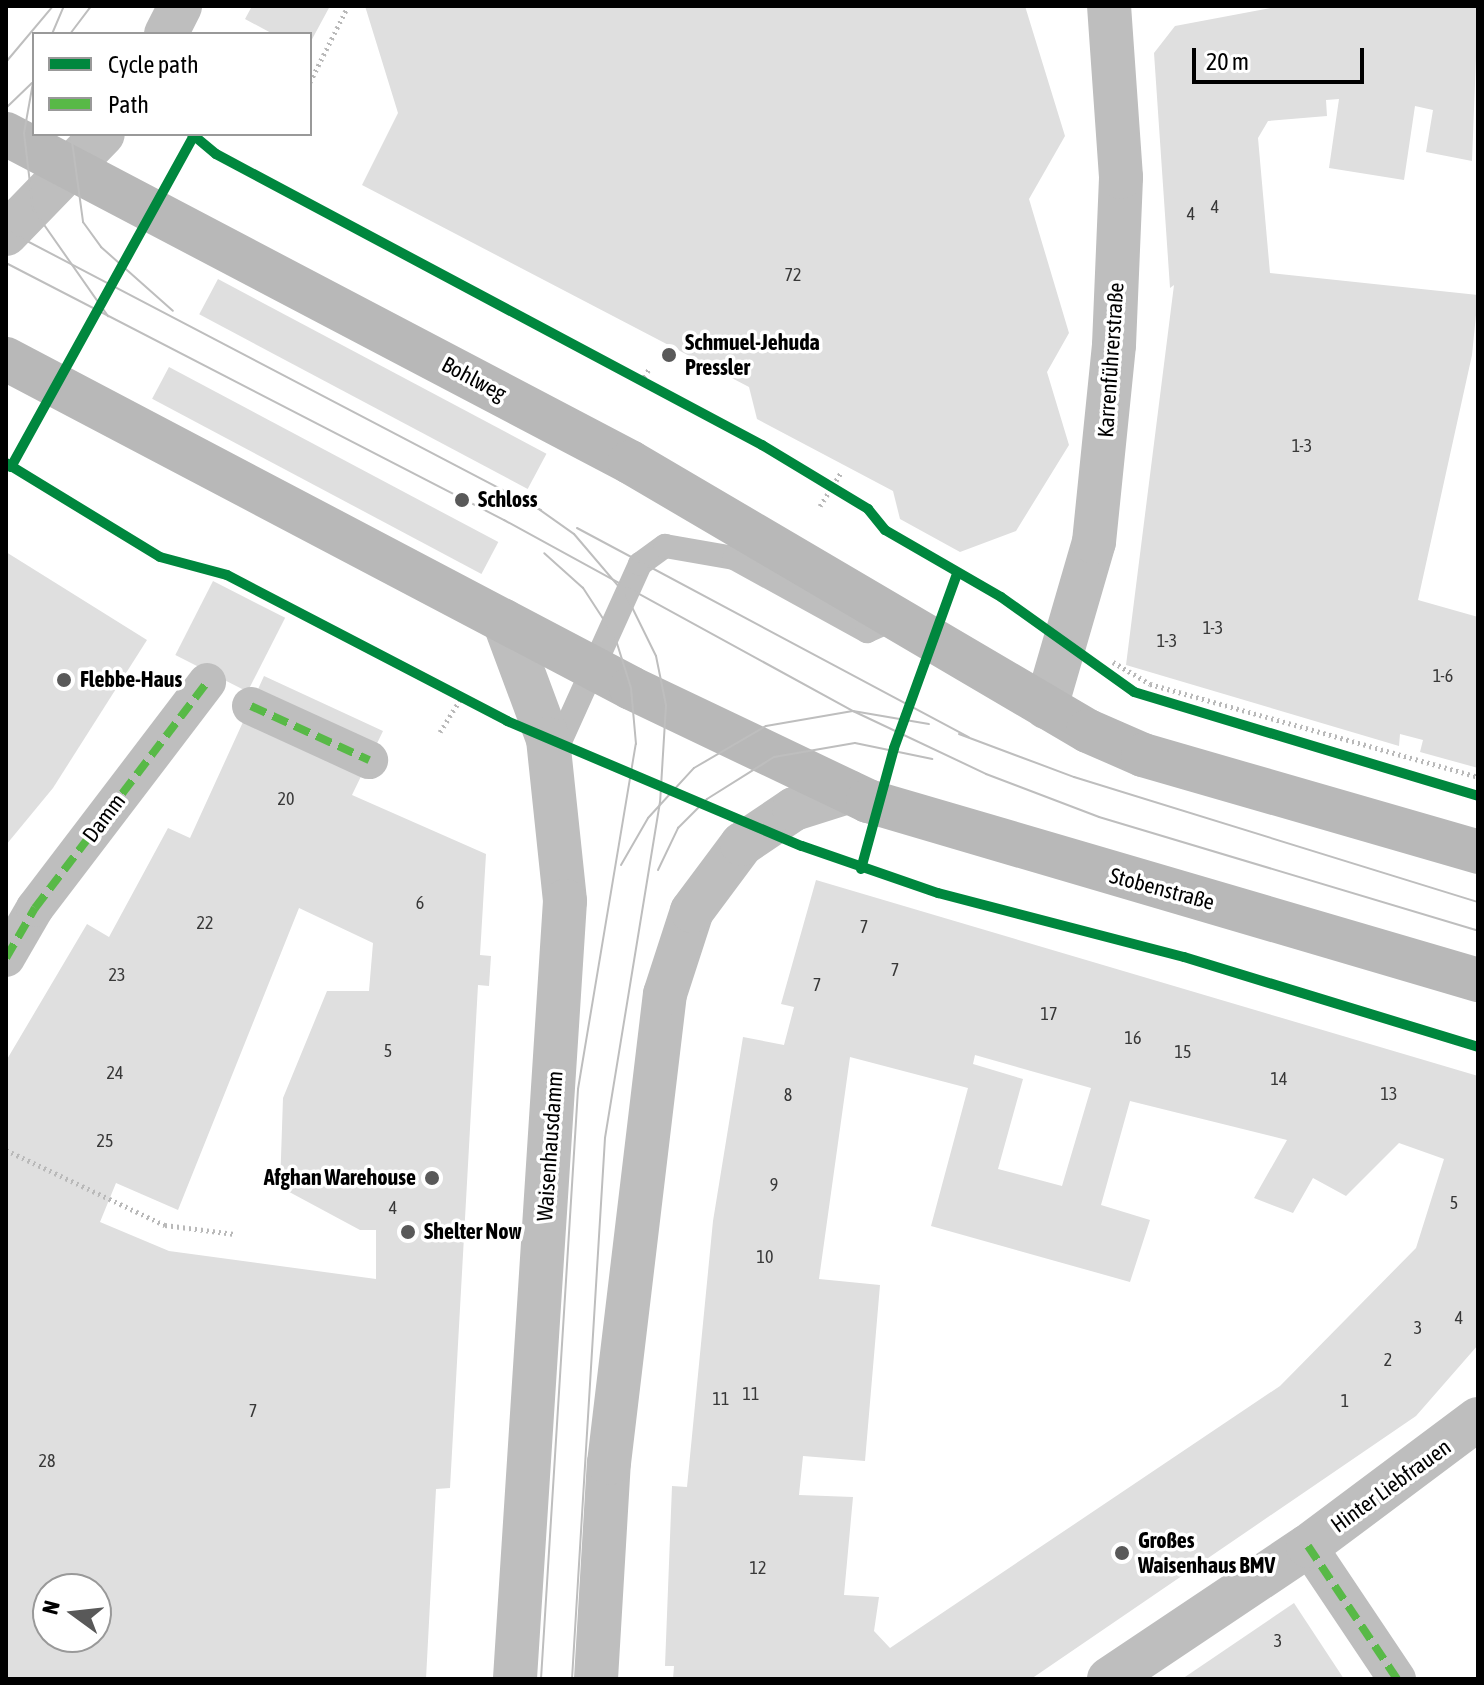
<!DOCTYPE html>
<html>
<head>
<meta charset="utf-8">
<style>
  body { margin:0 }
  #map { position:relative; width:1484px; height:1685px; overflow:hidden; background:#fff; font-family:"Asap Condensed",sans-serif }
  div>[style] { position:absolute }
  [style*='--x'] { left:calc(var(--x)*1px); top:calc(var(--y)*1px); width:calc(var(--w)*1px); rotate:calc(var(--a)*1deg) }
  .building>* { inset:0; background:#dfdfdf; transform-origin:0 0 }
  .path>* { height:5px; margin-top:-2.5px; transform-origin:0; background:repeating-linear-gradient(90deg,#b9b9b9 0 2px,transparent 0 6px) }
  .service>* { height:24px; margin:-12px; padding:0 12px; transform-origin:12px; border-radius:12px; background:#bebebe }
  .pedestrian>* { height:38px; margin:-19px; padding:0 19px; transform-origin:19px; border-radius:19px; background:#bebebe }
  .minor>* { height:44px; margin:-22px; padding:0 22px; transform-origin:22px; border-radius:22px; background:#bebebe }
  .tertiary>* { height:44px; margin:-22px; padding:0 22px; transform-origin:22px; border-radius:22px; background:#bebebe }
  .secondary>* { height:44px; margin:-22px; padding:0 22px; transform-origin:22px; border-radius:22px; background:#b8b8b8 }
  .tram>* { height:2px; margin:-1px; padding:0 1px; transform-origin:1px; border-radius:1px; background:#bebebe }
  .quiet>* { height:8px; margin-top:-4px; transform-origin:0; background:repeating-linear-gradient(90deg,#58b947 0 16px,transparent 0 24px) }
  .cycleway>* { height:10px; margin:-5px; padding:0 5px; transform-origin:5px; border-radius:5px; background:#00873e }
  .dots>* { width:22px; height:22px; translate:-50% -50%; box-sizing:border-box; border:4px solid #fff; border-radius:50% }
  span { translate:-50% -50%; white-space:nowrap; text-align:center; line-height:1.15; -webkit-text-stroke:7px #fff; paint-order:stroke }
  .number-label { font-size:18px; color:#383838 }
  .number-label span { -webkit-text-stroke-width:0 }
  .poi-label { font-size:22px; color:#000; font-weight:700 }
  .left { translate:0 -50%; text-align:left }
  .right { translate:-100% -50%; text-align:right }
  .street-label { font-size:22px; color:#000 }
  .frame { position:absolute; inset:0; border:8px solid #000; pointer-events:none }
  .legend { position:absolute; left:32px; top:32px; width:280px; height:104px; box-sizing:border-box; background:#fff; border:2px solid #999; margin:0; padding:10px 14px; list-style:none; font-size:24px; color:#000 }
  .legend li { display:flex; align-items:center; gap:16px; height:40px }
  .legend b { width:40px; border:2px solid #999 }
  .north { position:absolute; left:32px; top:1573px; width:80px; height:80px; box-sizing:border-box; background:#fff; border:2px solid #999; border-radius:50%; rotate:285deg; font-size:22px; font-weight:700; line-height:32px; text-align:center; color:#000 }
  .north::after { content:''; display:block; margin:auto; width:28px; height:36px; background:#595959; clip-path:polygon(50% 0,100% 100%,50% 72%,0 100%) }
  .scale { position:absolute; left:1192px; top:48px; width:172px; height:36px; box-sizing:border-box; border:4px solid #000; border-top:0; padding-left:10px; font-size:24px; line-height:28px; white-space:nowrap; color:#000; -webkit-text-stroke:6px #fff; paint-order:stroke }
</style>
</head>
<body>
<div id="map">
  <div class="building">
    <div style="clip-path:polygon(252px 6px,330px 6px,310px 43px,310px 34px,273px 34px,245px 19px)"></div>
    <div style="clip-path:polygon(365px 6px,1025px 6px,1065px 136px,1029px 199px,1069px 333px,1047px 372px,1069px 445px,1016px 531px,960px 552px,900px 519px,893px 491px,757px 419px,749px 387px,362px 185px,398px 113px)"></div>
    <div style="clip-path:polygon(1281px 6px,1478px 6px,1472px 161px,1426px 152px,1433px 110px,1415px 106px,1404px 180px,1329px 168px,1339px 99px,1326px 100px,1327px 116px,1268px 121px,1258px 138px,1270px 273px,1478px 295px,1472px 355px,1418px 600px,1478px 617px,1478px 768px,1420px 752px,1423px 740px,1400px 734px,1399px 746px,1126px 665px,1174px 285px,1170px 288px,1154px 53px,1175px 26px)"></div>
    <div style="left:218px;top:279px;width:372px;height:40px;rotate:28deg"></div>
    <div style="left:169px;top:367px;width:373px;height:36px;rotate:28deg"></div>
    <div style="clip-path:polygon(6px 552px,147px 640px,53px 788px,6px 845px)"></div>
    <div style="left:213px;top:581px;width:81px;height:83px;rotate:27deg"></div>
    <div style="clip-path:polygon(evenodd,264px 676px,383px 731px,352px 795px,486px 854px,480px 955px,491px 956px,489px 986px,478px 985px,450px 1488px,436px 1489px,426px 1679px,6px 1679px,6px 1061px,87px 924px,109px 937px,168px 828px,190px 838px,264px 676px,299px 908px,373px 943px,369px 991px,327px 991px,283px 1098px,280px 1187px,360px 1230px,376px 1230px,376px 1279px,169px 1251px,100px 1222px,116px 1183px,178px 1210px,299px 908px,264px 676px,48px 1589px,96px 1589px,96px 1637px,48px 1637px,48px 1589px)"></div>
    <div style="clip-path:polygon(evenodd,816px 880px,1478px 1076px,1478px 1345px,1416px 1416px,1031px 1679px,673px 1679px,674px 1666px,665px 1666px,672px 1486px,687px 1487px,713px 1221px,743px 1037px,784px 1045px,794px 1007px,781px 1004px,816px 880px,975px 1055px,1091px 1088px,1062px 1186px,998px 1169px,1023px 1079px,973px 1064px,975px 1055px,816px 880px,850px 1057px,968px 1088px,931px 1226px,1130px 1282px,1150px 1220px,1101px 1205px,1130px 1101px,1287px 1140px,1254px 1198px,1293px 1213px,1313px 1178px,1346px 1196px,1399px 1143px,1444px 1159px,1416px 1248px,1280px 1386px,890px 1648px,874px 1631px,879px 1597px,844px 1595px,853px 1497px,799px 1495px,803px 1456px,865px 1461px,880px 1285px,819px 1279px,850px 1057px)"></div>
    <div style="clip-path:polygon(1294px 1603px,1344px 1679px,1182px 1679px)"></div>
  </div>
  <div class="path">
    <div style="--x:310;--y:82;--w:85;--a:-63.4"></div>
    <div style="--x:641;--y:382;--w:15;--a:-58"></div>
    <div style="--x:820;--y:506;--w:41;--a:-57.8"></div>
    <div style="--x:1113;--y:662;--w:43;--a:30.7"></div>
    <div style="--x:1150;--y:684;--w:341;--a:15.8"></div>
    <div style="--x:440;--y:732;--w:40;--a:-58"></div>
    <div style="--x:6;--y:1150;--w:176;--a:25.3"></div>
    <div style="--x:165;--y:1225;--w:70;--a:7.4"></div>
  </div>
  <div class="service">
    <div style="--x:553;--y:757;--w:212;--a:-65.7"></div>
    <div style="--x:640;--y:564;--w:31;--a:-36"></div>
    <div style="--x:665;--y:546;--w:70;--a:9.9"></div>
    <div style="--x:734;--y:558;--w:152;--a:28.8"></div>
    <div style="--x:867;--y:631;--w:30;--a:-24"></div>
  </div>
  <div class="pedestrian">
    <div style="--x:251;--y:706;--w:130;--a:24.6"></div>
    <div style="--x:6;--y:958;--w:58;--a:-59.9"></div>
    <div style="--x:35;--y:908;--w:284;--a:-52.7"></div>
    <div style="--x:1308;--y:1546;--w:160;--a:56.2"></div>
  </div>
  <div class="minor">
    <div style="--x:504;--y:621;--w:126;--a:69.6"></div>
    <div style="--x:548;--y:739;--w:163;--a:84"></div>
    <div style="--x:565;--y:901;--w:780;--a:93.68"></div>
    <div style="--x:1046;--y:707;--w:172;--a:-73.8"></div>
    <div style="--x:1094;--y:542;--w:198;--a:-84.2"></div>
    <div style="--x:1114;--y:345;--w:168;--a:-87.6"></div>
    <div style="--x:1121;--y:177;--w:171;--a:-94"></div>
    <div style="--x:596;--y:1679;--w:216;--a:-86.6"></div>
    <div style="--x:609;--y:1463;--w:472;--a:-83.2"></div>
    <div style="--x:665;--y:994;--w:87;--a:-72"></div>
    <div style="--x:692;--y:911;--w:84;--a:-53.3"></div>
    <div style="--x:742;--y:844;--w:63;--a:-33.9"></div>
    <div style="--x:794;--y:809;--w:57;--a:-17.5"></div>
    <div style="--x:1109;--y:1679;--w:239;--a:-33.8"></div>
    <div style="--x:1308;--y:1546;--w:212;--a:-36.8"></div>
  </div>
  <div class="tertiary">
    <div style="--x:166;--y:34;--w:31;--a:-63"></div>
    <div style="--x:6;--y:234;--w:139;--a:-45.9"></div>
  </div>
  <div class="secondary">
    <div style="--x:6;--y:134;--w:705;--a:27.73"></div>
    <div style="--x:630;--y:462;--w:531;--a:30.43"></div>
    <div style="--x:1088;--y:731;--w:60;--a:23.6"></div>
    <div style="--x:1143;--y:755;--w:349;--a:16.1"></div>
    <div style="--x:6;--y:359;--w:706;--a:27.76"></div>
    <div style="--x:631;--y:688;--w:263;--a:25.5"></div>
    <div style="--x:868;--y:801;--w:636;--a:16.35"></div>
  </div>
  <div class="tram">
    <div style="--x:52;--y:34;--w:30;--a:-67"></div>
    <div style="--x:70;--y:34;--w:35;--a:-53"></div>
    <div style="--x:6;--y:62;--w:73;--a:-50"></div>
    <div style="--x:34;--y:77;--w:57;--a:100.1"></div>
    <div style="--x:24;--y:133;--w:77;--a:83.2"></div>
    <div style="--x:33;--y:209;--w:131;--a:55"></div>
    <div style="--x:6;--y:108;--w:36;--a:-44"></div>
    <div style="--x:71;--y:134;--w:89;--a:82.2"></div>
    <div style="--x:83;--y:222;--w:31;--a:54"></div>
    <div style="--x:101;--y:247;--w:96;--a:41.6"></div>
    <div style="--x:6;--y:230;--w:604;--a:27.63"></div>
    <div style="--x:6;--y:263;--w:560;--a:27.3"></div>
    <div style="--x:504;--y:520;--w:398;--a:28.7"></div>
    <div style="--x:853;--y:711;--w:147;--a:25.3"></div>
    <div style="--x:986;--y:774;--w:121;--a:20.8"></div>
    <div style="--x:1099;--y:817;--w:396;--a:16.7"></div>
    <div style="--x:533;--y:505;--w:50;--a:35.3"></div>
    <div style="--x:574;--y:534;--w:80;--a:49.6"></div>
    <div style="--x:626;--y:595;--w:68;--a:63.8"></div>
    <div style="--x:656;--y:656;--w:50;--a:78.5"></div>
    <div style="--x:666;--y:705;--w:97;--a:93.5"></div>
    <div style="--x:660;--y:802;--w:340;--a:99.3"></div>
    <div style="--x:605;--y:1138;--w:542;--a:93.49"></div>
    <div style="--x:577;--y:528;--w:444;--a:28.1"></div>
    <div style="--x:959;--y:734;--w:123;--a:20.5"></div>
    <div style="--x:1074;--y:777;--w:423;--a:17.2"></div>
    <div style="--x:621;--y:865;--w:54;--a:-60.1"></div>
    <div style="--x:648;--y:818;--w:68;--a:-47.4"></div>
    <div style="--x:694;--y:768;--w:83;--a:-30.3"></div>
    <div style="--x:766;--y:726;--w:88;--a:-9.8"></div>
    <div style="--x:853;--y:711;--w:77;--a:9.7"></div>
    <div style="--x:658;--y:870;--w:47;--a:-64.5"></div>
    <div style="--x:678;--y:828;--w:41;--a:-45"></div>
    <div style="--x:707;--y:799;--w:79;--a:-32.1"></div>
    <div style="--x:774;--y:757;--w:82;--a:-9.8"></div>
    <div style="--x:855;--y:743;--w:79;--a:11.7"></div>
    <div style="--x:541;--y:1679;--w:591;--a:-86.41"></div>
    <div style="--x:578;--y:1089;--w:350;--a:-80.5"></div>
    <div style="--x:636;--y:744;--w:56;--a:-95.1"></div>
    <div style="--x:631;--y:688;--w:53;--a:-107.4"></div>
    <div style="--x:615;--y:637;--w:59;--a:-123.1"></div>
    <div style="--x:583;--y:588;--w:52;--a:-138.1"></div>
  </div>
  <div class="quiet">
    <div style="--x:251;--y:706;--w:130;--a:24.6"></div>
    <div style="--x:6;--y:958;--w:58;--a:-59.9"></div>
    <div style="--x:35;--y:908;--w:284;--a:-52.7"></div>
    <div style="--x:1308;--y:1546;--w:160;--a:56.2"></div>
  </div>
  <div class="cycleway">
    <div style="--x:192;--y:134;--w:31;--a:40"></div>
    <div style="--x:216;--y:154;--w:619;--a:28.06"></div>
    <div style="--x:762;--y:445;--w:124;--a:31.1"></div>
    <div style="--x:868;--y:509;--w:27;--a:51"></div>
    <div style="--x:885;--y:530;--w:134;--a:30"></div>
    <div style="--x:1001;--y:597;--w:163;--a:35.5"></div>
    <div style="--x:1134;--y:692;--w:359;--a:16.8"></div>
    <div style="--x:6;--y:463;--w:180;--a:31.4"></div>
    <div style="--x:160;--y:557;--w:69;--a:15"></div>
    <div style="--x:227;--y:575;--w:316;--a:27.5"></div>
    <div style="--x:507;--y:721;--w:320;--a:23"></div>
    <div style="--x:802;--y:846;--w:144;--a:19.1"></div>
    <div style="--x:938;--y:893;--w:254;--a:14.6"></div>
    <div style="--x:1184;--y:957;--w:307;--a:17"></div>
    <div style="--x:11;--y:467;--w:375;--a:-61.1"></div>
    <div style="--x:861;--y:869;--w:125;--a:-74.7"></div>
    <div style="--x:894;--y:748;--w:185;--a:-70.1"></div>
  </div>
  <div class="dots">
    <div style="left:669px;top:355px;background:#595959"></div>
    <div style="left:462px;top:500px;background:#595959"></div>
    <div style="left:64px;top:680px;background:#595959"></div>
    <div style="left:432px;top:1178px;background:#595959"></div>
    <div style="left:408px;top:1232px;background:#595959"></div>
    <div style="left:1122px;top:1553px;background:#595959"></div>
  </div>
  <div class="number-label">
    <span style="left:1215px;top:207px">4</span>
    <span style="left:1191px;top:214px">4</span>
    <span style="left:793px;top:275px">72</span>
    <span style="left:1302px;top:446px">1-3</span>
    <span style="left:1213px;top:628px">1-3</span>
    <span style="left:1167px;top:641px">1-3</span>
    <span style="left:1443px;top:676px">1-6</span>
    <span style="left:286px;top:799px">20</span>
    <span style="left:420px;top:903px">6</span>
    <span style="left:205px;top:923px">22</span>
    <span style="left:864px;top:927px">7</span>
    <span style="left:895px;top:970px">7</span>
    <span style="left:117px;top:975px">23</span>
    <span style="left:817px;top:985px">7</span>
    <span style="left:1049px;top:1014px">17</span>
    <span style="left:1133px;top:1038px">16</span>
    <span style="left:388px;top:1051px">5</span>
    <span style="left:1183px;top:1052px">15</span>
    <span style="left:115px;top:1073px">24</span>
    <span style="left:1279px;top:1079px">14</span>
    <span style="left:1389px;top:1094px">13</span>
    <span style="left:788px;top:1095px">8</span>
    <span style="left:105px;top:1141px">25</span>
    <span style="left:774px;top:1185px">9</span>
    <span style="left:1454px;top:1203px">5</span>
    <span style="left:393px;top:1208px">4</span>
    <span style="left:765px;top:1257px">10</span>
    <span style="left:1459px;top:1318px">4</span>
    <span style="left:1418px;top:1328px">3</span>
    <span style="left:1388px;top:1360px">2</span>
    <span style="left:751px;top:1394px">11</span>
    <span style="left:721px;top:1399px">11</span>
    <span style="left:1345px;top:1401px">1</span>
    <span style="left:253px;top:1411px">7</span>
    <span style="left:47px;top:1461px">28</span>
    <span style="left:758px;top:1568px">12</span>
    <span style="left:1278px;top:1641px">3</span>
  </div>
  <div class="poi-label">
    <span class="left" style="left:685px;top:355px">Schmuel-Jehuda<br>Pressler</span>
    <span class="left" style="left:478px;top:500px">Schloss</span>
    <span class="left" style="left:80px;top:680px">Flebbe-Haus</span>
    <span class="right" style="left:416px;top:1178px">Afghan Warehouse</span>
    <span class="left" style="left:424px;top:1232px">Shelter Now</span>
    <span class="left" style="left:1138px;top:1553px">Großes<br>Waisenhaus BMV</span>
  </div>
  <div class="street-label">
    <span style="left:1111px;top:360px;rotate:-86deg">Karrenführerstraße</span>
    <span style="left:474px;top:379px;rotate:28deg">Bohlweg</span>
    <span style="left:104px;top:818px;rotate:-53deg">Damm</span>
    <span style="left:1162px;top:889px;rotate:15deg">Stobenstraße</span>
    <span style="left:550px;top:1146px;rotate:-86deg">Waisenhausdamm</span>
    <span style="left:1391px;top:1486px;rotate:-36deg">Hinter Liebfrauen</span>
  </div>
  <div class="frame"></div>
  <ul class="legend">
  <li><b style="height:10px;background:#00873e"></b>Cycle path</li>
  <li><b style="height:10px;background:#58b947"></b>Path</li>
  </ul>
  <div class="north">N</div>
  <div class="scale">20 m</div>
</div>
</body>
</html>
